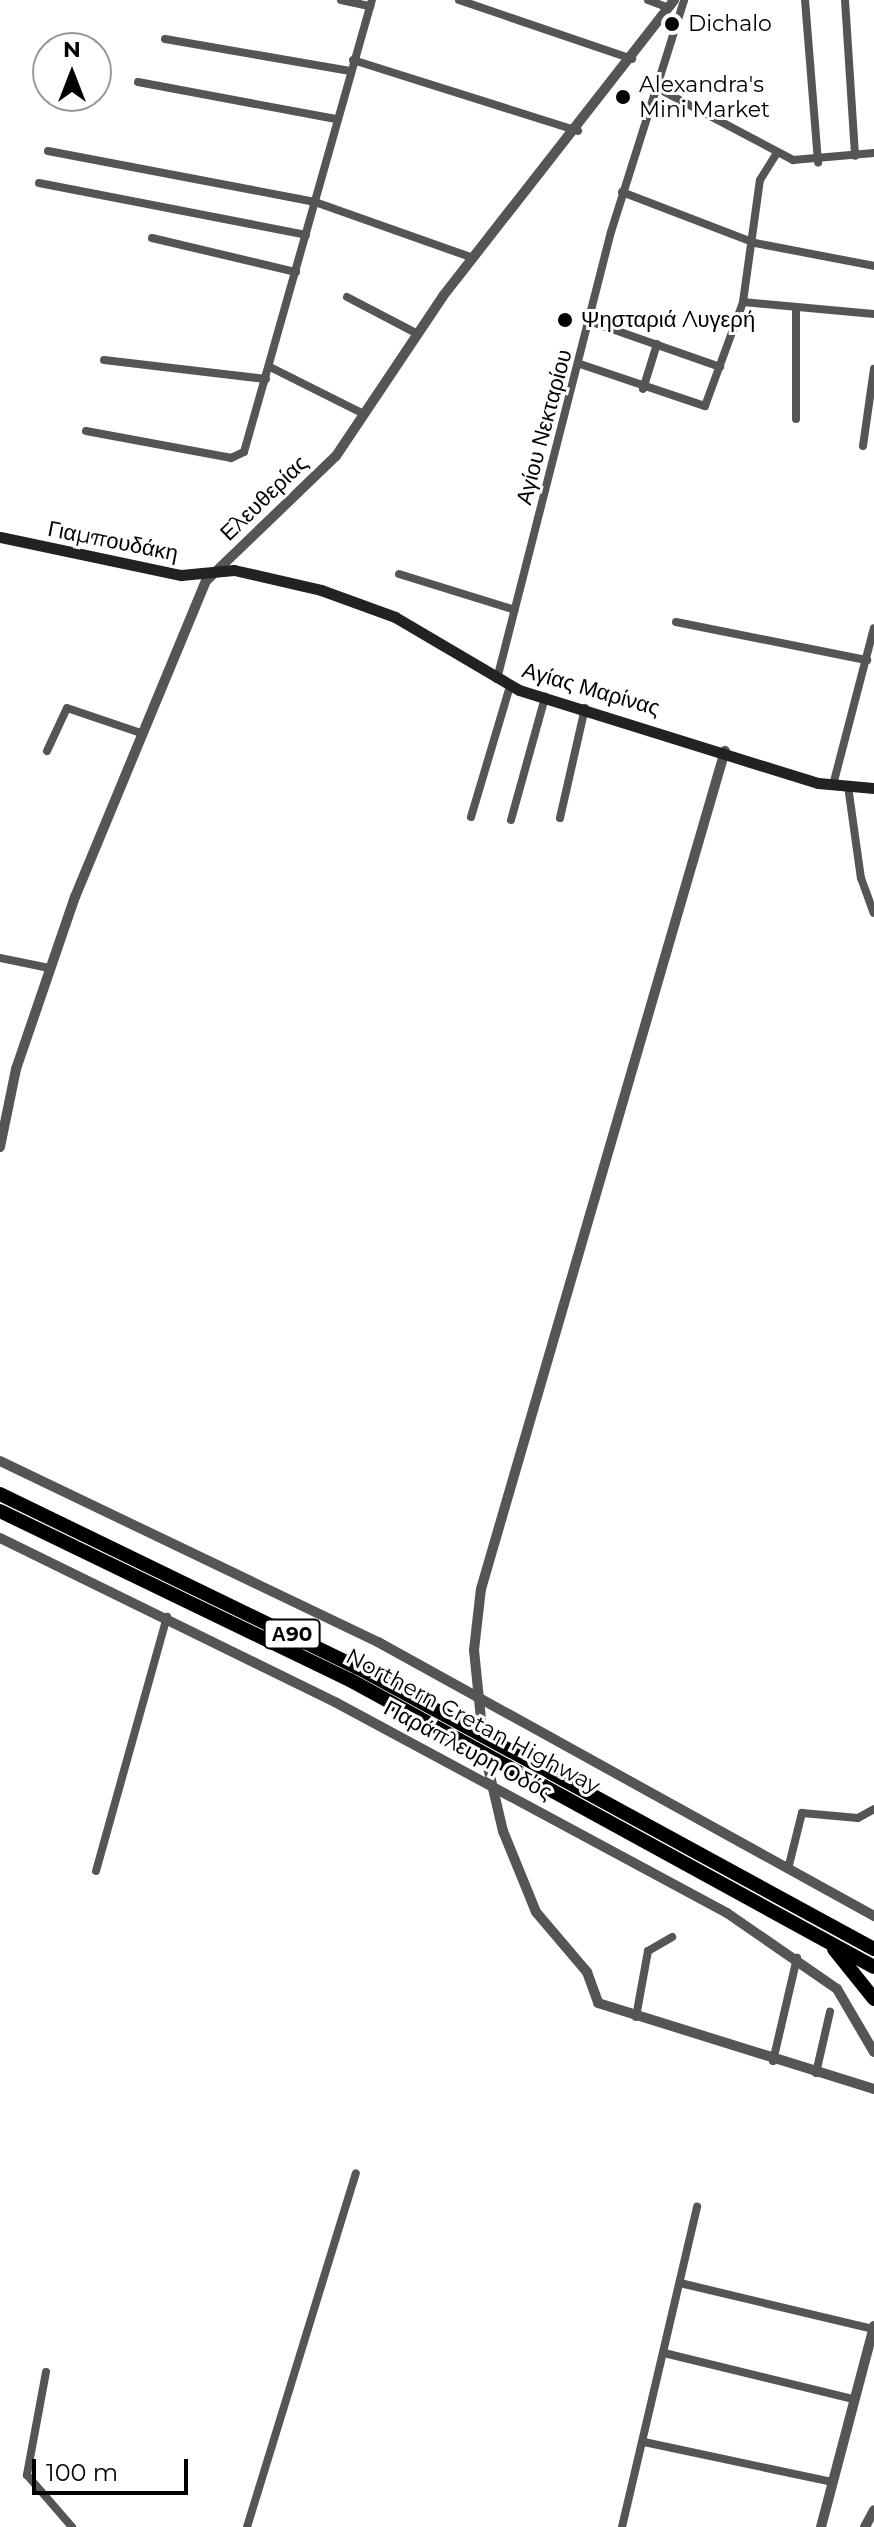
<!DOCTYPE html>
<html>
<head>
<meta charset="utf-8">
<style>
  body { margin:0 }
  #map { position:relative; width:874px; height:2527px; overflow:hidden; background:#fff; font-family:Montserrat,sans-serif }
  div>[style] { position:absolute }
  [style*='--x'] { left:calc(var(--x)*1px); top:calc(var(--y)*1px); width:calc(var(--w)*1px); rotate:calc(var(--a)*1deg) }
  .minor>* { height:8px; margin:-4px; padding:0 4px; transform-origin:4px; border-radius:4px; background:#555 }
  .tertiary>* { height:10px; margin:-5px; padding:0 5px; transform-origin:5px; border-radius:5px; background:#555 }
  .secondary>* { height:11px; margin:-5.5px; padding:0 5.5px; transform-origin:5.5px; border-radius:5.5px; background:#222 }
  .motorway>* { height:14px; margin:-7px; padding:0 7px; transform-origin:7px; border-radius:7px; background:#000 }
  .dots>* { width:22px; height:22px; translate:-50% -50%; box-sizing:border-box; border:4px solid #fff; border-radius:50% }
  span { translate:-50% -50%; white-space:nowrap; text-align:center; line-height:1.15; -webkit-text-stroke:6px #fff; paint-order:stroke }
  .shield-label span { padding:2px 6px; background:#fff; border:2px solid; border-radius:6px; -webkit-text-stroke-width:0 }
  .shield-label { font-size:20px; color:#000; font-weight:700 }
  .poi-label { font-size:22px; color:#000 }
  .left { translate:0 -50%; text-align:left }
  .street-label { font-size:22px; color:#000 }
  .north { position:absolute; left:32px; top:32px; width:80px; height:80px; box-sizing:border-box; background:#fff; border:2px solid #999; border-radius:50%; rotate:0deg; font-size:22px; font-weight:700; line-height:32px; text-align:center; color:#000 }
  .north::after { content:''; display:block; margin:auto; width:28px; height:36px; background:#000; clip-path:polygon(50% 0,100% 100%,50% 72%,0 100%) }
  .scale { position:absolute; left:32px; top:2459px; width:156px; height:36px; box-sizing:border-box; border:4px solid #000; border-top:0; padding-left:10px; font-size:24px; line-height:28px; white-space:nowrap; color:#000; -webkit-text-stroke:6px #fff; paint-order:stroke }
</style>
</head>
<body>
<div id="map">
  <div class="minor">
    <div style="--x:341;--y:0;--w:30;--a:12"></div>
    <div style="--x:459;--y:0;--w:183;--a:18.8"></div>
    <div style="--x:648;--y:0;--w:22;--a:21"></div>
    <div style="--x:805;--y:0;--w:163;--a:85.4"></div>
    <div style="--x:845;--y:0;--w:156;--a:86.3"></div>
    <div style="--x:165;--y:39;--w:188;--a:9.8"></div>
    <div style="--x:353;--y:60;--w:236;--a:17.5"></div>
    <div style="--x:138;--y:82;--w:200;--a:10.6"></div>
    <div style="--x:659;--y:89;--w:152;--a:27.9"></div>
    <div style="--x:793;--y:160;--w:81;--a:-4.9"></div>
    <div style="--x:48;--y:151;--w:272;--a:10.8"></div>
    <div style="--x:315;--y:202;--w:168;--a:19.5"></div>
    <div style="--x:39;--y:183;--w:272;--a:11"></div>
    <div style="--x:622;--y:192;--w:142;--a:21"></div>
    <div style="--x:755;--y:243;--w:121;--a:10.9"></div>
    <div style="--x:152;--y:238;--w:148;--a:13.3"></div>
    <div style="--x:347;--y:297;--w:78;--a:27.6"></div>
    <div style="--x:743;--y:302;--w:132;--a:5.2"></div>
    <div style="--x:796;--y:309;--w:110;--a:90"></div>
    <div style="--x:589;--y:321;--w:139;--a:19.3"></div>
    <div style="--x:104;--y:360;--w:163;--a:6.7"></div>
    <div style="--x:580;--y:364;--w:132;--a:18.6"></div>
    <div style="--x:705;--y:406;--w:111;--a:-69.9"></div>
    <div style="--x:743;--y:302;--w:123;--a:-82.1"></div>
    <div style="--x:760;--y:180;--w:32;--a:-58"></div>
    <div style="--x:270;--y:367;--w:105;--a:26.6"></div>
    <div style="--x:643;--y:389;--w:47;--a:-72.7"></div>
    <div style="--x:86;--y:431;--w:147;--a:10.5"></div>
    <div style="--x:231;--y:458;--w:14;--a:-25"></div>
    <div style="--x:244;--y:452;--w:470;--a:-74.2"></div>
    <div style="--x:863;--y:446;--w:78;--a:-81.9"></div>
    <div style="--x:399;--y:574;--w:121;--a:17.2"></div>
    <div style="--x:676;--y:622;--w:195;--a:11.3"></div>
    <div style="--x:497;--y:679;--w:461;--a:-75.7"></div>
    <div style="--x:611;--y:232;--w:243;--a:-72.5"></div>
    <div style="--x:47;--y:751;--w:47;--a:-65.1"></div>
    <div style="--x:67;--y:708;--w:78;--a:18.7"></div>
    <div style="--x:833;--y:785;--w:162;--a:-75.4"></div>
    <div style="--x:848;--y:786;--w:93;--a:82"></div>
    <div style="--x:861;--y:878;--w:37;--a:70"></div>
    <div style="--x:471;--y:817;--w:137;--a:-73.4"></div>
    <div style="--x:560;--y:818;--w:113;--a:-77.2"></div>
    <div style="--x:511;--y:820;--w:128;--a:-74.5"></div>
    <div style="--x:0;--y:958;--w:50;--a:11.5"></div>
    <div style="--x:788;--y:1869;--w:58;--a:-76"></div>
    <div style="--x:802;--y:1813;--w:56;--a:5.1"></div>
    <div style="--x:858;--y:1818;--w:18;--a:-29"></div>
    <div style="--x:96;--y:1871;--w:264;--a:-74.4"></div>
    <div style="--x:636;--y:2017;--w:67;--a:-79.7"></div>
    <div style="--x:648;--y:1951;--w:28;--a:-30"></div>
    <div style="--x:773;--y:2061;--w:106;--a:-76.9"></div>
    <div style="--x:816;--y:2073;--w:63;--a:-77.1"></div>
    <div style="--x:680;--y:2283;--w:198;--a:13.4"></div>
    <div style="--x:664;--y:2353;--w:195;--a:13.7"></div>
    <div style="--x:46;--y:2372;--w:105;--a:100.5"></div>
    <div style="--x:27;--y:2475;--w:69;--a:49.1"></div>
    <div style="--x:644;--y:2442;--w:192;--a:12"></div>
    <div style="--x:247;--y:2527;--w:370;--a:-72.9"></div>
    <div style="--x:622;--y:2527;--w:329;--a:-76.8"></div>
  </div>
  <div class="tertiary">
    <div style="--x:0;--y:1147;--w:80;--a:-78.4"></div>
    <div style="--x:16;--y:1069;--w:182;--a:-71.1"></div>
    <div style="--x:75;--y:897;--w:342;--a:-67.5"></div>
    <div style="--x:206;--y:581;--w:180;--a:-43.9"></div>
    <div style="--x:336;--y:456;--w:192;--a:-56.2"></div>
    <div style="--x:443;--y:296;--w:375;--a:-52"></div>
    <div style="--x:0;--y:1461;--w:419;--a:25.6"></div>
    <div style="--x:378;--y:1642;--w:567;--a:28.92"></div>
    <div style="--x:0;--y:1538;--w:373;--a:26.1"></div>
    <div style="--x:335;--y:1702;--w:445;--a:28.3"></div>
    <div style="--x:727;--y:1913;--w:134;--a:34.6"></div>
    <div style="--x:837;--y:1989;--w:73;--a:59.6"></div>
    <div style="--x:481;--y:1719;--w:69;--a:-95.8"></div>
    <div style="--x:474;--y:1650;--w:61;--a:-83.5"></div>
    <div style="--x:481;--y:1589;--w:873;--a:-73.77"></div>
    <div style="--x:487;--y:1763;--w:70;--a:76.8"></div>
    <div style="--x:503;--y:1831;--w:87;--a:67.8"></div>
    <div style="--x:536;--y:1912;--w:79;--a:49.6"></div>
    <div style="--x:587;--y:1972;--w:33;--a:70"></div>
    <div style="--x:598;--y:2003;--w:289;--a:17.3"></div>
    <div style="--x:821;--y:2527;--w:208;--a:-75.2"></div>
    <div style="--x:865;--y:2527;--w:19;--a:-62"></div>
  </div>
  <div class="secondary">
    <div style="--x:0;--y:537;--w:185;--a:11.9"></div>
    <div style="--x:181;--y:575;--w:53;--a:-5.4"></div>
    <div style="--x:234;--y:570;--w:89;--a:12.9"></div>
    <div style="--x:321;--y:590;--w:79;--a:20"></div>
    <div style="--x:395;--y:617;--w:144;--a:30.5"></div>
    <div style="--x:519;--y:690;--w:313;--a:17.3"></div>
    <div style="--x:818;--y:783;--w:56;--a:5.1"></div>
  </div>
  <div class="motorway">
    <div style="--x:0;--y:1494;--w:397;--a:25.9"></div>
    <div style="--x:357;--y:1667;--w:589;--a:28.61"></div>
    <div style="--x:0;--y:1511;--w:389;--a:25.8"></div>
    <div style="--x:350;--y:1680;--w:597;--a:28.71"></div>
    <div style="--x:834;--y:1949;--w:64;--a:51.3"></div>
  </div>
  <div class="dots">
    <div style="left:672px;top:24px;background:#000"></div>
    <div style="left:623px;top:97px;background:#000"></div>
    <div style="left:565px;top:320px;background:#000"></div>
  </div>
  <div class="shield-label">
    <span style="left:292px;top:1634px">Α90</span>
  </div>
  <div class="poi-label">
    <span class="left" style="left:688px;top:24px">Dichalo</span>
    <span class="left" style="left:639px;top:97px">Alexandra's<br>Mini Market</span>
    <span class="left" style="left:581px;top:320px">Ψησταριά Λυγερή</span>
  </div>
  <div class="street-label">
    <span style="left:544px;top:427px;rotate:-75deg">Αγίου Νεκταρίου</span>
    <span style="left:264px;top:498px;rotate:-44deg">Ελευθερίας</span>
    <span style="left:113px;top:541px;rotate:11deg">Γιαμπουδάκη</span>
    <span style="left:591px;top:689px;rotate:16deg">Αγίας Μαρίνας</span>
    <span style="left:473px;top:1721px;rotate:28deg">Northern Cretan Highway</span>
    <span style="left:468px;top:1750px;rotate:28deg">Παράπλευρη Οδός</span>
  </div>
  <div class="north">N</div>
  <div class="scale">100 m</div>
</div>
</body>
</html>
